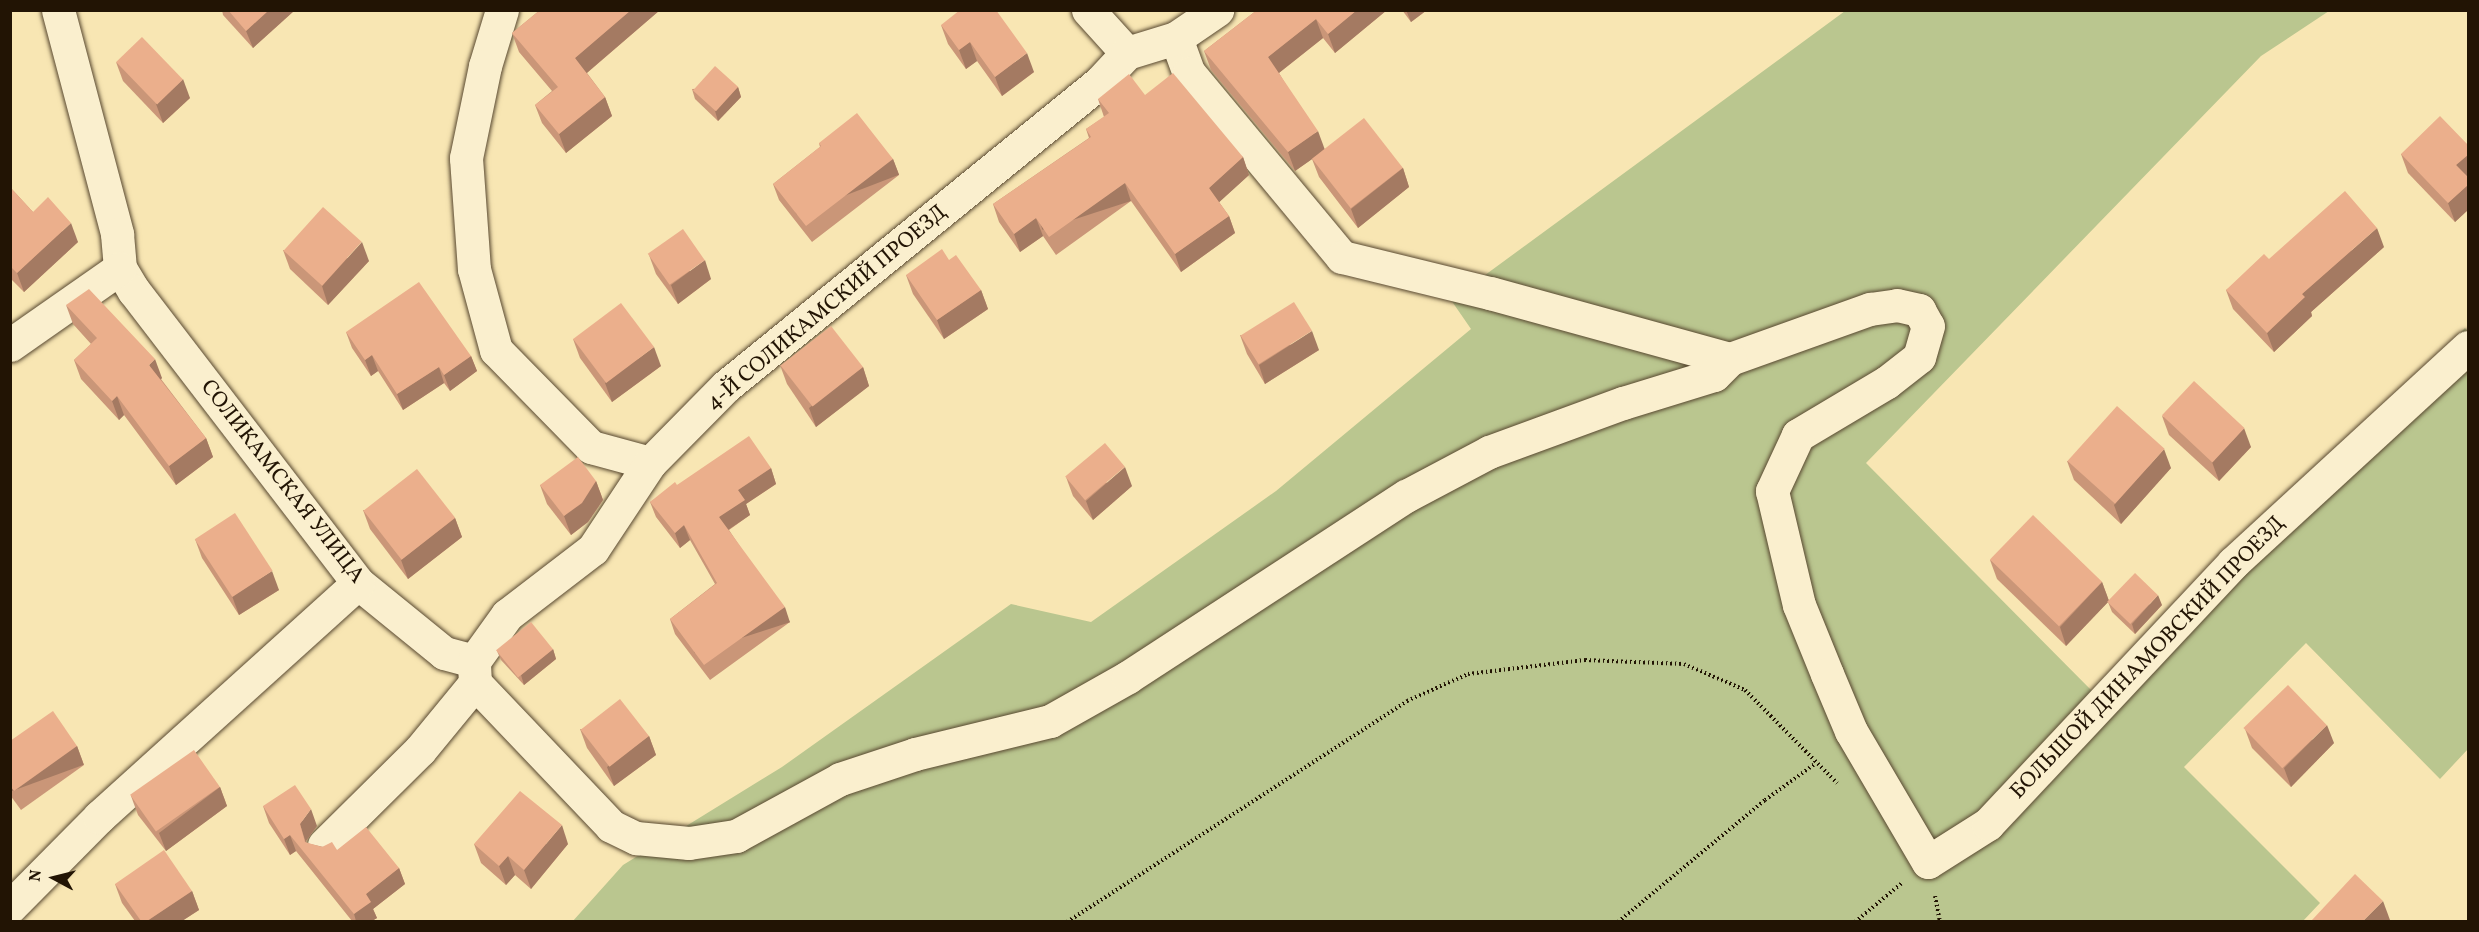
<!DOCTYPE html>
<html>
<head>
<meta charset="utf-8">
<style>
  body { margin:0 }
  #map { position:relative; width:2479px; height:932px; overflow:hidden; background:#f8e6b3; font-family:Vollkorn,serif }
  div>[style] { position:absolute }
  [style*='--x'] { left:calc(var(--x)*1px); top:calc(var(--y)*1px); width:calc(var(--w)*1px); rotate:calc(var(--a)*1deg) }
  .green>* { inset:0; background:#bac68f }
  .path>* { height:4px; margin-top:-2px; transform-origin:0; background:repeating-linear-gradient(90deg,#221404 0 1.5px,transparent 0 4.5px) }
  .roads { filter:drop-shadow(0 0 2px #584830) drop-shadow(0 0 2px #584830) }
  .minor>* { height:33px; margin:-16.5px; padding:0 16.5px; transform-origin:16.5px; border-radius:16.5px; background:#faefce }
  .wall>* { inset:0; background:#ca9678 }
  .shaded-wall>* { inset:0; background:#a47a62; transform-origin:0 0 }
  .building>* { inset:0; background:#ebaf8c; transform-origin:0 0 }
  span { translate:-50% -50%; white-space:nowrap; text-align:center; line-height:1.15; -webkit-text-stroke:4.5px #faefce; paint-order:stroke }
  .street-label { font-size:22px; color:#221404 }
  .frame { position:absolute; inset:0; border:12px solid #221404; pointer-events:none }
  .north { position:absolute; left:24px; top:848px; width:60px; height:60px; -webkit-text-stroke:4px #faefce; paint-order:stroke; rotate:277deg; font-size:16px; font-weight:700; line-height:24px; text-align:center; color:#221404 }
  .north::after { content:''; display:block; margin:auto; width:21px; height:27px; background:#221404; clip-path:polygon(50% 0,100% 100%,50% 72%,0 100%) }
</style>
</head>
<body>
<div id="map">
  <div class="green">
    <div style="clip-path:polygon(1845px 11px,2329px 11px,2261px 56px,1866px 463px,2098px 697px,2465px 328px,2468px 332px,2468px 749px,2440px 779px,2306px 643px,2184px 767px,2320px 903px,2303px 921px,572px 922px,623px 865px,782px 767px,1011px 604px,1091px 622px,1276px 491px,1471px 329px,1451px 300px)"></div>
  </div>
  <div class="path">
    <div style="--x:1935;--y:896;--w:26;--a:79"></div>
    <div style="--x:1067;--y:922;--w:406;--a:-33"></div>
    <div style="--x:1407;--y:701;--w:67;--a:-23.9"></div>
    <div style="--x:1468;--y:674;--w:118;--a:-6.8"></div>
    <div style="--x:1585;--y:660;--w:99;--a:2.3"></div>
    <div style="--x:1684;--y:664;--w:66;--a:23.1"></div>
    <div style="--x:1745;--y:690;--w:131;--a:45.3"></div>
    <div style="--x:1618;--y:922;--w:191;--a:-39.7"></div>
    <div style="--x:1765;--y:800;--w:62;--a:-35.8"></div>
    <div style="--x:1855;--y:922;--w:61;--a:-39.7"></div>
  </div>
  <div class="roads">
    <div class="minor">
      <div style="--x:58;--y:10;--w:232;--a:75.2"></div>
      <div style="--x:117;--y:234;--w:34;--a:85"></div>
      <div style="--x:120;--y:268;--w:27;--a:59"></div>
      <div style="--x:134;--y:291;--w:368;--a:52.5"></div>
      <div style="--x:358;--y:583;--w:111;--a:39.1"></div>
      <div style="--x:444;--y:653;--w:31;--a:15"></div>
      <div style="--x:502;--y:10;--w:59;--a:106.9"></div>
      <div style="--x:485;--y:66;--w:94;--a:101.7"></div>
      <div style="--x:466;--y:158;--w:111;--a:85.9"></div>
      <div style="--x:474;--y:269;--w:84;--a:74.8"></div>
      <div style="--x:496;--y:350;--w:136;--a:45.6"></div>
      <div style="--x:591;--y:447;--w:61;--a:15.2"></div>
      <div style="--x:1088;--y:10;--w:58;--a:47.8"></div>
      <div style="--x:1176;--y:38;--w:37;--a:70"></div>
      <div style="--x:1189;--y:73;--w:239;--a:50.3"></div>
      <div style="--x:1342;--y:257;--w:152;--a:13.7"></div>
      <div style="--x:1490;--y:293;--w:249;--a:15.4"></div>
      <div style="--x:1730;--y:359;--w:149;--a:-19.7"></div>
      <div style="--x:1870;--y:309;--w:27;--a:-8"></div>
      <div style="--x:1897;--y:305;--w:23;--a:13"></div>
      <div style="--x:1919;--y:310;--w:18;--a:61"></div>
      <div style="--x:1928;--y:326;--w:32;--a:106"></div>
      <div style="--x:1919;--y:357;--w:41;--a:142"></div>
      <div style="--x:1887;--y:382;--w:104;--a:149.2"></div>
      <div style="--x:1798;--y:435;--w:62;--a:114.9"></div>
      <div style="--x:1772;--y:491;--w:117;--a:76.7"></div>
      <div style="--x:1799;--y:605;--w:74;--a:67.9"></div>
      <div style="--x:1827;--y:674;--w:62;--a:67.2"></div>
      <div style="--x:1851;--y:731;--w:152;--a:59.6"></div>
      <div style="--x:1928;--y:862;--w:71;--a:-32.3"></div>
      <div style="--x:1988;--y:824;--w:358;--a:-46.8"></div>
      <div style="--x:2233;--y:563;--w:319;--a:-42.6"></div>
      <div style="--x:10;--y:345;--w:134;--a:-35"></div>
      <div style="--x:475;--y:683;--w:197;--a:46.4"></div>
      <div style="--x:611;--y:826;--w:28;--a:26"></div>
      <div style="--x:636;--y:838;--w:53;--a:5.4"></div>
      <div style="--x:689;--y:843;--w:48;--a:-8.5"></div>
      <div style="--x:736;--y:836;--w:119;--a:-28.7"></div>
      <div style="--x:840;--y:779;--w:79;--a:-18.4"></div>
      <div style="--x:915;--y:754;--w:139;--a:-13.7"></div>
      <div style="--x:1050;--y:721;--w:90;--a:-29.4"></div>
      <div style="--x:1128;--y:677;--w:332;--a:-33.1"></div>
      <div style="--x:1406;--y:496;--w:94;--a:-27.9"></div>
      <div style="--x:1489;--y:452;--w:143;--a:-20.1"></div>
      <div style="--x:1623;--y:403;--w:95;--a:-17.1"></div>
      <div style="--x:1714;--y:375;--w:23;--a:-45"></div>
      <div style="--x:324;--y:845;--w:135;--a:-44.7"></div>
      <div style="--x:420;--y:750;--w:87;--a:-50.6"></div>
      <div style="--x:475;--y:683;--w:22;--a:-93"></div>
      <div style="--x:474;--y:661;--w:57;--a:-54.3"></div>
      <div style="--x:507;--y:615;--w:108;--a:-37.5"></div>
      <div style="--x:593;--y:549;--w:103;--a:-56.5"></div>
      <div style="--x:650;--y:463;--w:108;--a:-45.4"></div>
      <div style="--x:726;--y:386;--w:481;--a:-39.1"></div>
      <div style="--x:1099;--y:83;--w:41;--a:-47"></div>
      <div style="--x:1127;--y:53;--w:51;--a:-17"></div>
      <div style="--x:1176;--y:38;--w:50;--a:-34.3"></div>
      <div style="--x:10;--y:907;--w:127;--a:-45.3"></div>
      <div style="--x:99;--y:817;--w:349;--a:-42.1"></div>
    </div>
  </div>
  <div class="wall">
    <div style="clip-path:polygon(222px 10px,295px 10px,253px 48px,223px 15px)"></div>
    <div style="clip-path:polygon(540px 10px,660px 10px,587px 73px,605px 97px,612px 116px,566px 153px,542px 123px,535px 105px,552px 91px,519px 52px,512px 33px)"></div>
    <div style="clip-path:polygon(1257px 10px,1387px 10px,1335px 53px,1323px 38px,1279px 73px,1324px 149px,1403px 168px,1409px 187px,1358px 228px,1319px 177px,1312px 159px,1295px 171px,1211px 70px,1204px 51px)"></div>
    <div style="clip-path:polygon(1402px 10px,1427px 10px,1411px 22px)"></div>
    <div style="clip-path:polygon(941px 25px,1034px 72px,1002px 96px,977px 61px,966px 69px,948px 44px)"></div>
    <div style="clip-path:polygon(116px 62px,190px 98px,163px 123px,123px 81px)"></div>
    <div style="clip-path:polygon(738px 87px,741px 97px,718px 121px,695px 99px,692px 89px)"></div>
    <div style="clip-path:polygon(1145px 95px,1243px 157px,1249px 175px,1219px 202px,1229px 216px,1235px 233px,1181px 272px,1131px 201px,1056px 255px,1043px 236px,1020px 252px,999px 222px,993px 204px,1089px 138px,1086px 129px,1104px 117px,1098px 99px)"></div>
    <div style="clip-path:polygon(819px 143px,893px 159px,899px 175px,812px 242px,779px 200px,773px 184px,820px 147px)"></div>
    <div style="clip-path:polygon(2469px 146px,2469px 209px,2455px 222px,2408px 173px,2401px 154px)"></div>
    <div style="clip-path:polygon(10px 187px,33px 212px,78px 242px,24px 292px,10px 278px)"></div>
    <div style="clip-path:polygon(2384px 247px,2311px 312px,2312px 316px,2274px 352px,2233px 309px,2226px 290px,2269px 259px)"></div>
    <div style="clip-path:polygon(283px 250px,369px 261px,328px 305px,290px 269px)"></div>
    <div style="clip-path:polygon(649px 255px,711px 279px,678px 304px,656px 274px)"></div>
    <div style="clip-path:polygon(906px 275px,981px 290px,988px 309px,944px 339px,913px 294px)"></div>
    <div style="clip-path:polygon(66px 305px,162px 378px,161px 379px,206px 438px,213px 457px,176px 485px,124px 415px,119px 420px,81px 379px,74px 360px,91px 344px,73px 324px)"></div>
    <div style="clip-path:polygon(346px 332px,471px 356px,477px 371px,450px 391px,444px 383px,403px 410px,378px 371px,371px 376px,352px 348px)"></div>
    <div style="clip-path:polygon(1240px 335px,1319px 350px,1265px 384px,1247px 354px)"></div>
    <div style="clip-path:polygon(573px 339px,661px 366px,612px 402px,580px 358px)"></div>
    <div style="clip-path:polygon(780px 365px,863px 367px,869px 386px,816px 427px,787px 384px)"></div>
    <div style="clip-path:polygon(2162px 416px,2251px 447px,2219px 481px,2169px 435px)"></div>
    <div style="clip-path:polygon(2067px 461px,2171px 468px,2121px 524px,2074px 480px)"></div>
    <div style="clip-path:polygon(771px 468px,776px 484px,746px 504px,750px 515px,729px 530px,790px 622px,710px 680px,675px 634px,670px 619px,715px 584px,690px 540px,680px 548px,656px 517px,650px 502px,677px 485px)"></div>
    <div style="clip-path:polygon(1066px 477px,1132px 486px,1093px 520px,1073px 496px)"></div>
    <div style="clip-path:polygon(596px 481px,603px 500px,588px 522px,571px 535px,547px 504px,540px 485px)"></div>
    <div style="clip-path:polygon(363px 510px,455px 518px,462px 537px,408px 579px,370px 529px)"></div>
    <div style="clip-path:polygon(195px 539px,279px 590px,239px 615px,202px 558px)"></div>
    <div style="clip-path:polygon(1990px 560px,2102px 582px,2109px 601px,2066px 646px,1997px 579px)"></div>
    <div style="clip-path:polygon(2108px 602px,2162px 605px,2135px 634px,2112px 612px)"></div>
    <div style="clip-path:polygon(553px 649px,556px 659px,524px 685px,501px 660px,497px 651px)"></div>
    <div style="clip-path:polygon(580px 729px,649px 736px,656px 755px,614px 786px,587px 748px)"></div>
    <div style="clip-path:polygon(2245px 729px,2334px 743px,2291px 787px,2252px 748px)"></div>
    <div style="clip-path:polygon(10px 741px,77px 746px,84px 765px,21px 810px,10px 795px)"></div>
    <div style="clip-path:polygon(220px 787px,227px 806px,166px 851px,138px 815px,131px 796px)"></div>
    <div style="clip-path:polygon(263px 806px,317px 826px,306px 841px,306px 843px,337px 850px,399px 868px,405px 884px,373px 909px,377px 918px,372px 921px,352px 921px,296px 851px,290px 855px,269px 823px)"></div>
    <div style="clip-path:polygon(474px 844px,568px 844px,531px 889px,515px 875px,506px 885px,481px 863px)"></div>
    <div style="clip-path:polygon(115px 884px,192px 891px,199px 910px,182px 921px,135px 921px,122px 903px)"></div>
  </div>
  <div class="shaded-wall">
    <div style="clip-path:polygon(269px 10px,295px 10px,253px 48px,246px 31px)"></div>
    <div style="clip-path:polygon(631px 10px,660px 10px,582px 77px,575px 58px)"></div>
    <div style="clip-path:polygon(1357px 10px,1387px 10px,1335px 53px,1328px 34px)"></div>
    <div style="clip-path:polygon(1406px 10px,1427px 10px,1411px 22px)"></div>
    <div style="clip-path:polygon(1316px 19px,1323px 38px,1275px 76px,1268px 57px)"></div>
    <div style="clip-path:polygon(970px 42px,977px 61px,966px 69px,959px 50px)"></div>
    <div style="clip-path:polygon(1027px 53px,1034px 72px,1002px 96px,995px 77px)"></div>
    <div style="clip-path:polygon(183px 79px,190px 98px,163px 123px,156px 104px)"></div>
    <div style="clip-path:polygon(738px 87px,741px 97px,718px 121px,715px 111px)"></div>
    <div style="clip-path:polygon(605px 97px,612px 116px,566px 153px,559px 134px)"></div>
    <div style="clip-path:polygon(1318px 131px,1325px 150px,1295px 171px,1288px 152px)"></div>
    <div style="clip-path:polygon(2469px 154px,2469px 179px,2456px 165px)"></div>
    <div style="clip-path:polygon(1243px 157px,1249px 175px,1215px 206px,1209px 188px)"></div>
    <div style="left:893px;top:159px;width:17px;height:110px;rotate:69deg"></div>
    <div style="clip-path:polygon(1403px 168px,1409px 187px,1358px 228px,1351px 209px)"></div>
    <div style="left:1125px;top:183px;width:19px;height:93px;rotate:72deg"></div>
    <div style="clip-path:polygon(2469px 184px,2469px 209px,2455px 222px,2448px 203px)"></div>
    <div style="clip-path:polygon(1229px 216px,1235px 233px,1181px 272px,1175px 254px)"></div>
    <div style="clip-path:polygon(1036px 218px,1043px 236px,1020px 252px,1014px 234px)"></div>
    <div style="clip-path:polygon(71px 223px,78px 242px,24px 292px,17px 273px)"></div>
    <div style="clip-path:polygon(2377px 228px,2384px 247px,2311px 312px,2312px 316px,2274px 352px,2267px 333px,2302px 294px)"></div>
    <div style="clip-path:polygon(362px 242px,369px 261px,328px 305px,322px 286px)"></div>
    <div style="clip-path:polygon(705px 260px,711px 279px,678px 304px,671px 285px)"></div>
    <div style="clip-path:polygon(981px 290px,988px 309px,944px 339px,937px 320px)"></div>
    <div style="clip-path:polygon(1312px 331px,1319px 350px,1265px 384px,1259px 365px)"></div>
    <div style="clip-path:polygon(654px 347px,661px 366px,612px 402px,605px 383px)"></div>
    <div style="clip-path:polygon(372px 355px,378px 371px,371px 376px,365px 360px)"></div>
    <div style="clip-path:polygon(471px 356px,477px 371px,450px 391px,444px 375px)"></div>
    <div style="clip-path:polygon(155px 359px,162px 378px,156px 384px,149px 365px)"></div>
    <div style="clip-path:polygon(439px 367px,444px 383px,403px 410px,397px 394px)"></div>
    <div style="clip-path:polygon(863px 367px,869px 386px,816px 427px,809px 408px)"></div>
    <div style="clip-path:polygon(117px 396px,124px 415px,119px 420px,112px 401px)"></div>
    <div style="clip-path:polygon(2244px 428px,2251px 447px,2219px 481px,2212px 462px)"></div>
    <div style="clip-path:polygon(206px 438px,213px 457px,176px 485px,169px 466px)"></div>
    <div style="clip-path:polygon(2164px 449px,2171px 468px,2121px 524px,2114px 505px)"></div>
    <div style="clip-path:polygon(1125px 467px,1132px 486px,1093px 520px,1086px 501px)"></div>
    <div style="clip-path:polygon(771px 468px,776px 484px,746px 504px,750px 515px,725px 532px,719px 517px,738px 490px)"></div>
    <div style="clip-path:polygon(596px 481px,603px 500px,588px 522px,571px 535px,564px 516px)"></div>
    <div style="clip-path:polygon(455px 518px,462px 537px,408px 579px,401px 560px)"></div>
    <div style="clip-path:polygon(684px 525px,690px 540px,680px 548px,675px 533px)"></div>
    <div style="clip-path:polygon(272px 571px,279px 590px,239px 615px,232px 596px)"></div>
    <div style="clip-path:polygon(2102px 582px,2109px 601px,2066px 646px,2060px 627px)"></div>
    <div style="clip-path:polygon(2158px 595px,2162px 605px,2135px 634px,2132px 624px)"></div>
    <div style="left:785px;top:607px;width:16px;height:100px;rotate:72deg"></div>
    <div style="clip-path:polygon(553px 649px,556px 659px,524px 685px,521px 675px)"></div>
    <div style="clip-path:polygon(2327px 725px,2334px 743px,2291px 787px,2284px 768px)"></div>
    <div style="clip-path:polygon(649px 736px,656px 755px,614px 786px,607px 767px)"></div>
    <div style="left:77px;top:746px;width:20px;height:77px;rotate:70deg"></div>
    <div style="clip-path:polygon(220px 787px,227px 806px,166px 851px,159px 833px)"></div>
    <div style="clip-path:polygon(311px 809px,317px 826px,306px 841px,311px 859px,300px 824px)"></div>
    <div style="clip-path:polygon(562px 825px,568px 844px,531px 889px,524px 870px)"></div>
    <div style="clip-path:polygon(290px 835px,296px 851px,290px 855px,284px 839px)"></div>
    <div style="clip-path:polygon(508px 856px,515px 875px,506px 885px,499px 866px)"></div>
    <div style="clip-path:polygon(399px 868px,405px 884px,373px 909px,377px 918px,372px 921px,356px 921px,354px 914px,366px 894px)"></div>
    <div style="clip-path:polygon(192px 891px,199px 910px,182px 921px,147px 921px)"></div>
    <div style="clip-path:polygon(2383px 901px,2390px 920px,2388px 921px,2363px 921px)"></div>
  </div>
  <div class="building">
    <div style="clip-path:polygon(228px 10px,269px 10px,246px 31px)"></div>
    <div style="clip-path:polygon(540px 10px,631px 10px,575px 58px,605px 97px,559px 134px,535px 105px,558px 87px,512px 33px)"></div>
    <div style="clip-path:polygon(960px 10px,996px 10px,1027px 53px,995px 77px,970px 42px,959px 50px,941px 25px)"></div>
    <div style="clip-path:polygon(1257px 10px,1357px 10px,1328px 34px,1316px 19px,1268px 57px,1318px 131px,1288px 152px,1204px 51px)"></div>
    <div style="left:142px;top:37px;width:59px;height:36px;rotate:46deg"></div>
    <div style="left:715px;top:66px;width:31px;height:33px;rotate:42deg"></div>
    <div style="clip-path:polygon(1173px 73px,1243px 157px,1209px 188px,1229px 216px,1175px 254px,1125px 183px,1049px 237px,1036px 218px,1014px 234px,993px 204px,1091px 137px,1086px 129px,1109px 113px,1098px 99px,1129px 74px,1145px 95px)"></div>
    <div style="clip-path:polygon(857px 113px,893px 159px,806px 226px,773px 184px,821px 146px,819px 143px)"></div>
    <div style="clip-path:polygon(2440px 116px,2469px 146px,2469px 154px,2456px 165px,2469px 178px,2469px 184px,2448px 203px,2401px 154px)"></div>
    <div style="left:1364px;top:118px;width:63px;height:66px;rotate:52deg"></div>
    <div style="clip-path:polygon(10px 187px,33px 212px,48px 197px,71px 223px,17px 273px,10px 266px)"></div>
    <div style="clip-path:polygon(2345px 191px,2377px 228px,2302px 294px,2305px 297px,2267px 333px,2226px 290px,2264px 254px,2269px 259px)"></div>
    <div style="left:323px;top:207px;width:52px;height:59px;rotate:42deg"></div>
    <div style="left:683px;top:229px;width:38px;height:43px;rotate:55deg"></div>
    <div style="clip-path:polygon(942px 249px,949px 260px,956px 255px,981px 290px,937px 320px,906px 275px)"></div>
    <div style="clip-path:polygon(419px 282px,471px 356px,444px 375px,439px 367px,397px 394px,372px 355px,365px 360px,346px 332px)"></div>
    <div style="clip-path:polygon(89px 289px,155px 359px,149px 365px,206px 438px,169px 466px,117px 396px,112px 401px,74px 360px,97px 338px,66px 305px)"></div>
    <div style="left:1294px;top:302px;width:34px;height:63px;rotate:58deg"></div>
    <div style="left:621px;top:303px;width:55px;height:60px;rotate:53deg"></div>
    <div style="left:831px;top:326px;width:52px;height:64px;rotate:52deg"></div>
    <div style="left:2194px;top:381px;width:69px;height:47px;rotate:43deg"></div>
    <div style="left:2117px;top:406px;width:64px;height:74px;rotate:42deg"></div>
    <div style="clip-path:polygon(749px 436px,771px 468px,738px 490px,745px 500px,719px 517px,785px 607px,704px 665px,670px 619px,717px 583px,684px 525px,675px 533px,650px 502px,675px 482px,677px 485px)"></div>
    <div style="left:1105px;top:443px;width:31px;height:52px;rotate:50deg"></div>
    <div style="clip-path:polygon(578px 457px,596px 481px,582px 503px,564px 516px,540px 485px)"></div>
    <div style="left:417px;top:469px;width:62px;height:68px;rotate:52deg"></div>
    <div style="left:235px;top:513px;width:69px;height:48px;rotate:57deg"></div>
    <div style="left:2033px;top:515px;width:96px;height:62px;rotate:44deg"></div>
    <div style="left:2135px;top:573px;width:32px;height:40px;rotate:44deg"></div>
    <div style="left:531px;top:622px;width:35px;height:45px;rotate:51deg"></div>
    <div style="left:2288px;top:685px;width:56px;height:62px;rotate:46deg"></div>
    <div style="left:620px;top:699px;width:47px;height:50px;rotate:52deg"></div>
    <div style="clip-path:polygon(53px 711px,77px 746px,14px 791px,10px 786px,10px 741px)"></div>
    <div style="left:194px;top:750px;width:45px;height:78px;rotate:55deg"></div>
    <div style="clip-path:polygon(295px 785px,311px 809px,300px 824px,305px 842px,322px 847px,332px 842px,337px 850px,366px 827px,399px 868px,366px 894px,371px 902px,354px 914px,290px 835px,284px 839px,263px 806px)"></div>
    <div style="clip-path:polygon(520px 791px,562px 825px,524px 870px,508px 856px,499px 866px,474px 844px)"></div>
    <div style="clip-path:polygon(164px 850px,192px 891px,147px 921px,141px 921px,115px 884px)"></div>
    <div style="clip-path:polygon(2355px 874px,2383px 901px,2363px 921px,2313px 921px,2312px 920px)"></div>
  </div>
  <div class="street-label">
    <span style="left:827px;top:308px;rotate:-40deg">4-Й СОЛИКАМСКИЙ ПРОЕЗД</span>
    <span style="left:282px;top:482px;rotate:52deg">СОЛИКАМСКАЯ УЛИЦА</span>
    <span style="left:2148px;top:658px;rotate:-46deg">БОЛЬШОЙ ДИНАМОВСКИЙ ПРОЕЗД</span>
  </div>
  <div class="frame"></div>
  <div class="north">N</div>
</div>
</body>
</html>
